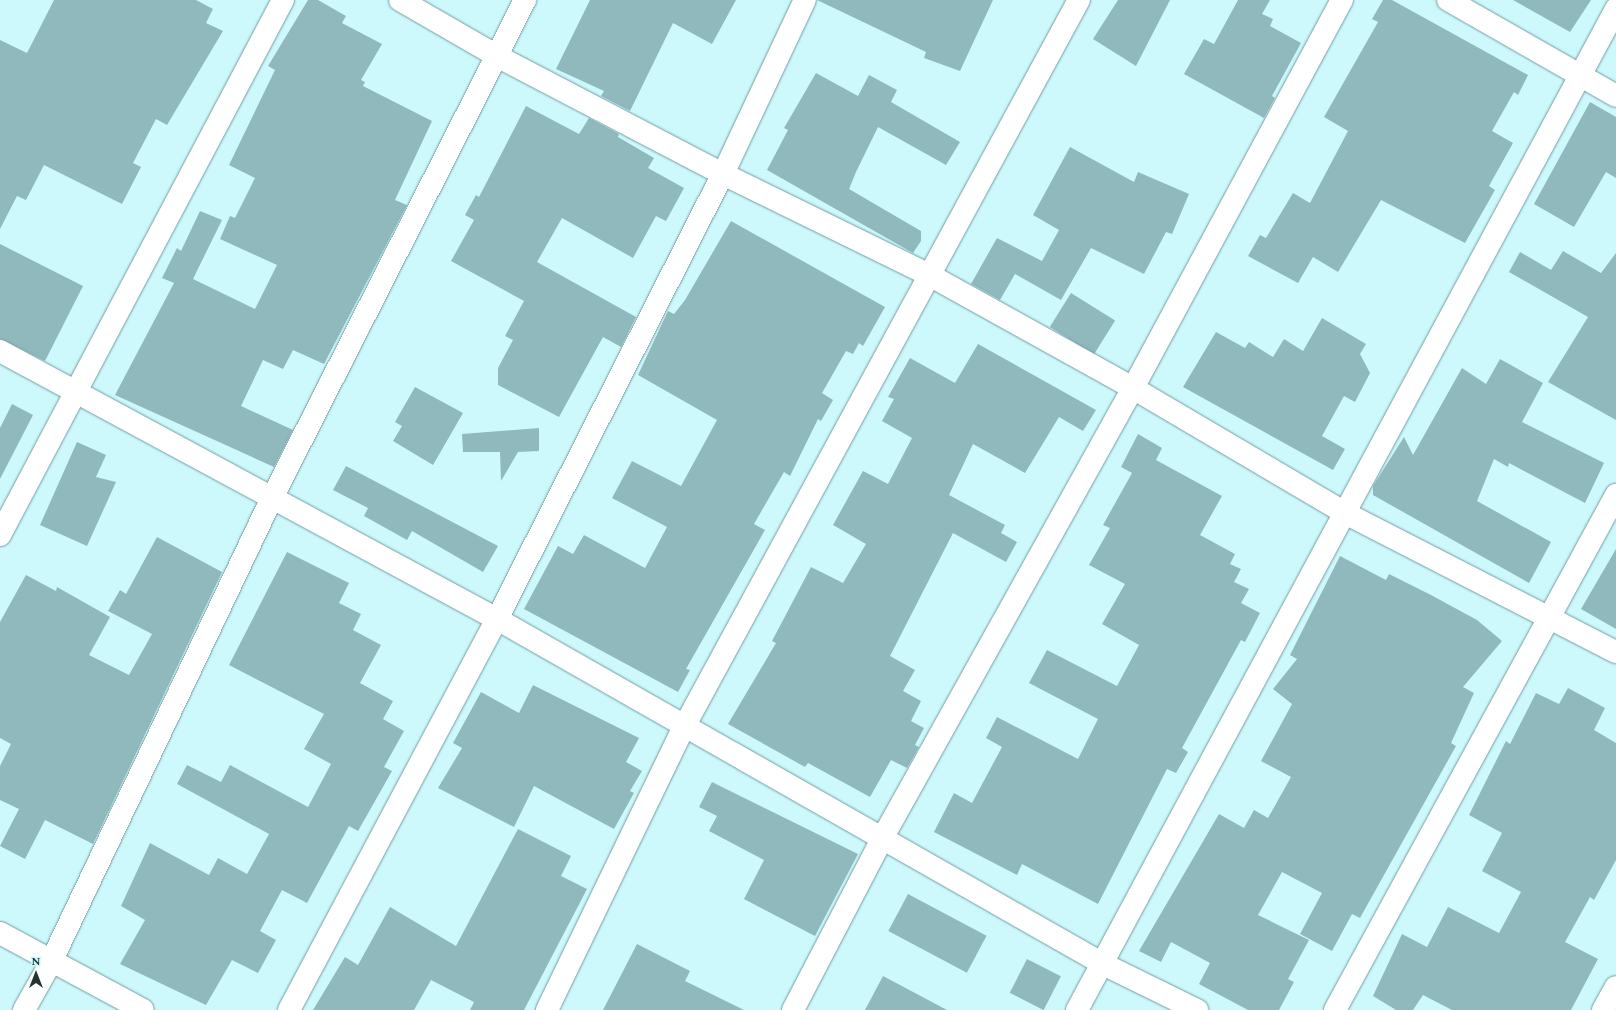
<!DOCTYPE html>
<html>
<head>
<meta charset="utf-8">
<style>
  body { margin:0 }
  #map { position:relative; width:1616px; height:1010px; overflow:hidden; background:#cdf9fc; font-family:Spectral,serif }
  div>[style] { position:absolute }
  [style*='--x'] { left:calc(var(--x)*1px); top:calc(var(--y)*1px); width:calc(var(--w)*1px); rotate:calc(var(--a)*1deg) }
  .building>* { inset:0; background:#90b9bd; transform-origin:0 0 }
  .roads { filter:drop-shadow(0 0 1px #749da0) drop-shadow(0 0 1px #749da0) }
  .minor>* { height:22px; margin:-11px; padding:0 11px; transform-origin:11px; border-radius:11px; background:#fff }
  span { translate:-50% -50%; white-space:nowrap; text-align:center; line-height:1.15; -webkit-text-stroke:3px #cdf9fc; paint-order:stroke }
  .north { position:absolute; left:16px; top:954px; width:40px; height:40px; -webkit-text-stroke:3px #cdf9fc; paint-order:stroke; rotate:0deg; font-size:11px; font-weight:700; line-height:16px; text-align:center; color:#223334 }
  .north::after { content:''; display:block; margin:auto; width:14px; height:18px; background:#223334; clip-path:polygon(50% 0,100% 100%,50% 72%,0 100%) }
</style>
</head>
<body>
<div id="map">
  <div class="building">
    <div style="clip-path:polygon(54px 0,196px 0,213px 9px,206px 23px,223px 31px,167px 125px,156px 119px,133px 163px,141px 167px,122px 204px,44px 165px,26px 200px,17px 196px,0 229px,0 40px,27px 53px)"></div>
    <div style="clip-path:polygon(308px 0,318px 0,346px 16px,342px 23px,382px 44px,361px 80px,365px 82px,363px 86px,432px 121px,395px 200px,407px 205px,324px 364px,293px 350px,283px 369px,263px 360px,241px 406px,293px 430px,274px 467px,115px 395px,174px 283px,162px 278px,177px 248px,181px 251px,200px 211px,222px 220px,193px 279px,255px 309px,277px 265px,220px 239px,230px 216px,235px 218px,255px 178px,229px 165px,275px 70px,268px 66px)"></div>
    <div style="clip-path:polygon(590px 0,736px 0,712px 44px,673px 23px,630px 111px,601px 96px,604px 91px,556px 69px)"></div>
    <div style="clip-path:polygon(817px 0,993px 0,960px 71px,924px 58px,926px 52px)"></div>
    <div style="clip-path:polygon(1118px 0,1170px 0,1136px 66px,1093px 39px)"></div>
    <div style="clip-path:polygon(1238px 0,1270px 0,1262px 14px,1273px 19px,1270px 26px,1301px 43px,1272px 96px,1275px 98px,1264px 118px,1184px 74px,1204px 39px,1214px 44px)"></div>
    <div style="clip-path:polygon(1383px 0,1392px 0,1528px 75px,1518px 95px,1514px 92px,1492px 131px,1513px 143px,1489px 186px,1495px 190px,1465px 243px,1381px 200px,1338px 272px,1313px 257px,1298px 283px,1248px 256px,1260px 235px,1266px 238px,1293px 193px,1310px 203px,1348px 131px,1324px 117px,1378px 22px,1372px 19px)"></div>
    <div style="clip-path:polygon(1513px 0,1591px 0,1570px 32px)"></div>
    <div style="clip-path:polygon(816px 73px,858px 96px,869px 75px,897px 90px,891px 102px,960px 142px,946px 165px,878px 127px,856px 172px,849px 189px,921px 231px,921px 241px,913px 253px,767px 170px,788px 130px,784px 128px)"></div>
    <div style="clip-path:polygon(1590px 102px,1616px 117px,1616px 178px,1606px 172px,1574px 227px,1534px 204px)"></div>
    <div style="clip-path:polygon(526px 106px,579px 134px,589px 118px,619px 134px,618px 137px,654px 158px,648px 168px,684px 188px,666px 221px,656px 216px,633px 258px,562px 218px,537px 262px,636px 317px,621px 347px,603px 337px,559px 417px,498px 385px,498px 368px,513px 340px,505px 336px,524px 301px,451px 261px,474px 220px,465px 215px,476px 195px,479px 197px)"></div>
    <div style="clip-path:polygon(1070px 147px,1134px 182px,1138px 172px,1189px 194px,1172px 234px,1166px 232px,1144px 274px,1091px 248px,1061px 300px,1015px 274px,1000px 300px,971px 284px,997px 238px,1042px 261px,1059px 230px,1033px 215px)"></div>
    <div style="clip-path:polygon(731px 221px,885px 307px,863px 346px,859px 343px,853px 354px,846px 351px,822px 393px,833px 400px,821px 421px,818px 419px,790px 476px,784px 472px,754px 524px,765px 530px,686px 669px,690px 670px,678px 692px,524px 609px,558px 546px,573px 554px,584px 535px,645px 568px,667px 527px,612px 498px,632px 461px,681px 486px,717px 420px,638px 375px,668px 311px,674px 314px,685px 300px)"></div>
    <div style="clip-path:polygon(0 244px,83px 286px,45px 361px,0 339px)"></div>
    <div style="clip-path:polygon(1563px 251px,1601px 273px,1616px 253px,1616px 420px,1548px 382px,1588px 317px,1509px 272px,1520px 252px,1551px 270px)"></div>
    <div style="left:1071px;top:293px;width:52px;height:40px;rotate:32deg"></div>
    <div style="clip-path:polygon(1322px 318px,1366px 344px,1360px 354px,1370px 373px,1355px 402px,1344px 396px,1322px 436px,1345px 449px,1333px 470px,1183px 387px,1216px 332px,1245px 348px,1249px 342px,1273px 357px,1284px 339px,1303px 351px)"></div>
    <div style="clip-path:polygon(978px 344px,1096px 410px,1083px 431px,1059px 417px,1025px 473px,973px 444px,949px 495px,1005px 525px,1001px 533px,1017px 542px,1006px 562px,953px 533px,890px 656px,915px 670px,903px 691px,921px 701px,911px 721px,924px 728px,915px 745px,919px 747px,907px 768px,891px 760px,870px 797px,808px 763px,805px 767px,728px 724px,776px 643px,772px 641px,811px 567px,843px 583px,866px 544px,833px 525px,863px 471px,888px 484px,912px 438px,882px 421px,894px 399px,888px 397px,910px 358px,955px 383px)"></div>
    <div style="clip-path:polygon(1500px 359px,1543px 383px,1522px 422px,1604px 463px,1585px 503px,1509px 463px,1508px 467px,1494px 459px,1477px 501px,1551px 542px,1529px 583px,1373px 495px,1373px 486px,1404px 437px,1413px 455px,1462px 368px,1486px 384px)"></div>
    <div style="clip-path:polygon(415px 387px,463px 413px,433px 465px,393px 441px,402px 426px,395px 422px)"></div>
    <div style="clip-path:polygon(12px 404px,33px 415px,0 479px,0 428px)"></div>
    <div style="clip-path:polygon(539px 428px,539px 451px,518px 452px,501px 481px,500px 452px,463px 452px,462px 434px)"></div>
    <div style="clip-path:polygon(1138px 434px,1162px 448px,1156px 460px,1222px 496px,1200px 535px,1235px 554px,1230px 564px,1241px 569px,1234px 582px,1249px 589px,1241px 603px,1260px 613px,1245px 642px,1241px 640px,1182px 748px,1188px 752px,1176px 773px,1167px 769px,1098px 904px,1022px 864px,1017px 875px,934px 832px,954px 793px,972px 803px,1002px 747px,986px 738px,997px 717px,1078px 759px,1098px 719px,1029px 683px,1047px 650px,1117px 686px,1139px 645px,1102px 624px,1125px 584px,1089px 565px,1110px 528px,1103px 525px,1132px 473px,1121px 467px)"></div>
    <div style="clip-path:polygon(77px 442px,106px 455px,96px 477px,116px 482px,87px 546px,40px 525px)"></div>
    <div style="clip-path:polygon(346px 466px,498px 546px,483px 572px,412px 531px,407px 540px,364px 516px,368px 508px,333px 490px)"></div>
    <div style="clip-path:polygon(157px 537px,222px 572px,93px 844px,45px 820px,25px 859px,0 846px,19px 809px,0 800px,0 766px,11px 744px,0 738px,0 622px,26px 575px,56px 591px,57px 587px,110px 617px,89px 655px,129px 675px,152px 634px,108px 611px,120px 590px,126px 594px)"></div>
    <div style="clip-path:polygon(1616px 549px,1616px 629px,1581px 609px)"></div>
    <div style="clip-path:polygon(287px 552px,349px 583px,339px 603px,361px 614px,353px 630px,381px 645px,360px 683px,393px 701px,383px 719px,404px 731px,384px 767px,392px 771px,358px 831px,349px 826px,307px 903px,282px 890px,260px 931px,276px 940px,258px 973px,232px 960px,206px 1005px,120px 964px,145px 920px,121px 906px,150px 843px,209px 875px,218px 858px,247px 874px,269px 834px,177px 784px,187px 765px,221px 782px,230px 765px,308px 807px,331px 764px,304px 749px,324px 714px,229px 665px)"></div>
    <div style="clip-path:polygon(1340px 556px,1386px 580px,1389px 574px,1431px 595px,1477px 620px,1502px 641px,1463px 687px,1474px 693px,1451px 743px,1456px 746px,1360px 918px,1352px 914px,1332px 951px,1300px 934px,1322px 893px,1282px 872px,1258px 915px,1309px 940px,1288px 979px,1294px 982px,1279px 1010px,1248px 1010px,1199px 984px,1210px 963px,1171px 942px,1161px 962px,1139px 951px,1219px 814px,1244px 828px,1254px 810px,1268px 818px,1291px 777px,1261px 761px,1292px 704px,1273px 689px,1297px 659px,1290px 655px)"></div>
    <div style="clip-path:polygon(533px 685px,639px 738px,626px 762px,642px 771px,630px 791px,634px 793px,614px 829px,534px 786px,514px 827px,438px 788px,462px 748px,453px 743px,481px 692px,519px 713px)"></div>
    <div style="clip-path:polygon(1568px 688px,1605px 708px,1594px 730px,1616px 743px,1616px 860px,1594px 900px,1590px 897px,1565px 942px,1598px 959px,1571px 1010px,1452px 1010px,1423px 995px,1413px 1010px,1396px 1010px,1373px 996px,1402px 934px,1427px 947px,1448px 907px,1499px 933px,1521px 892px,1482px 871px,1502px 833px,1469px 815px,1506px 741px,1510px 744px,1536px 693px,1559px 704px)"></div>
    <div style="clip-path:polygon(712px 782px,858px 854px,815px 936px,744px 899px,764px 860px,709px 831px,717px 816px,699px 807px)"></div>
    <div style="clip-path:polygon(518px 829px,571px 856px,561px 876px,587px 889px,524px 1010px,470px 1010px,474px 1002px,431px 980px,414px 1010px,313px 1010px,345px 957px,358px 965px,390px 907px,456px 946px)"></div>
    <div style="left:908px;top:894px;width:89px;height:42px;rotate:28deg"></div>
    <div style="clip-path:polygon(637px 944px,690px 971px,685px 981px,744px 1010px,603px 1010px)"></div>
    <div style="left:1027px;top:959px;width:38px;height:38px;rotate:27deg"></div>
    <div style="clip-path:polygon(883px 976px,947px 1010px,865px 1010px)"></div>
  </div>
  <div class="roads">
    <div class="minor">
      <div style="--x:400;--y:0;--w:112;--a:30"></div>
      <div style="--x:497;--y:56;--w:255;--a:27.6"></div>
      <div style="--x:723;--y:174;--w:232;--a:26.1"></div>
      <div style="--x:931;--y:276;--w:231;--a:29"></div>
      <div style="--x:1133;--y:388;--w:248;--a:30.5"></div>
      <div style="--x:1347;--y:514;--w:302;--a:27.2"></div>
      <div style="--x:1448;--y:0;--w:193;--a:29.7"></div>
      <div style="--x:0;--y:351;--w:565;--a:28.34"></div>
      <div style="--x:497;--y:619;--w:697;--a:29.65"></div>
      <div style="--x:1103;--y:964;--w:105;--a:26.1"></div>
      <div style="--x:0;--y:535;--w:605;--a:-62.12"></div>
      <div style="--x:0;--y:933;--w:162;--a:28.3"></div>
      <div style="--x:24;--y:1010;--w:55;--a:-60.6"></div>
      <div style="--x:51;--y:962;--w:512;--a:-64.54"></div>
      <div style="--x:271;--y:500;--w:561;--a:-63.07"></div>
      <div style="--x:289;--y:1010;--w:443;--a:-62"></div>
      <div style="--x:497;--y:619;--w:499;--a:-63.1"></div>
      <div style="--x:723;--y:174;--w:192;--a:-64.8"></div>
      <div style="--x:547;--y:1010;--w:317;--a:-64.2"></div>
      <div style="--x:685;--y:725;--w:825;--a:-61.48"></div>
      <div style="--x:793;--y:1010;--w:195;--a:-62.5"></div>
      <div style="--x:883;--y:837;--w:514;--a:-60.89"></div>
      <div style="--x:1133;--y:388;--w:441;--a:-61.7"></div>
      <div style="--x:1077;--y:1010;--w:1137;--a:-61.7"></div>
      <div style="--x:1335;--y:1010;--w:587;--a:-61.38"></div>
      <div style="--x:1603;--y:1010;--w:26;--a:-61"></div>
    </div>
  </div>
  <div class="north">N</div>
</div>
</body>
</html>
